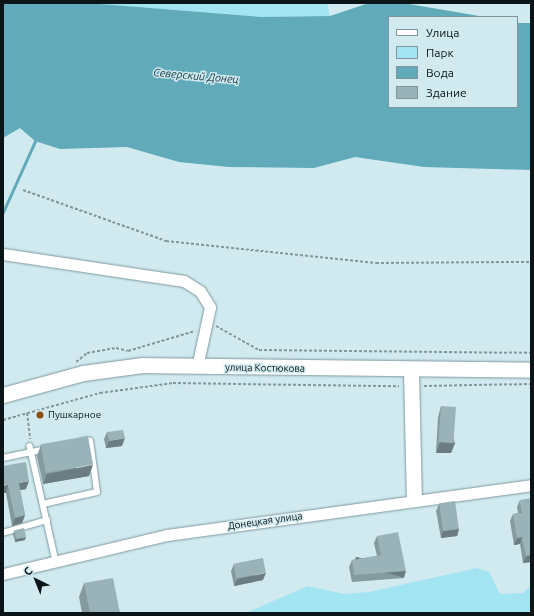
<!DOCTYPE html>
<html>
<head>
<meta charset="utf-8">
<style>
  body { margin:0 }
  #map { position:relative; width:534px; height:616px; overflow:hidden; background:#d0eaf0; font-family:Ubuntu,sans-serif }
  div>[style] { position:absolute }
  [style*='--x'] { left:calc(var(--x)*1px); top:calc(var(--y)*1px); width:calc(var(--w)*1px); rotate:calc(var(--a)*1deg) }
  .green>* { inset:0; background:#a2e4f1 }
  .water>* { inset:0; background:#60aab9 }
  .stream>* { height:3px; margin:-1.5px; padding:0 1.5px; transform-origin:1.5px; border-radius:1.5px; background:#60aab9 }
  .path>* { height:2px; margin-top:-1px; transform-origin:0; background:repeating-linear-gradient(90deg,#83969b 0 3px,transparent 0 5px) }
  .roads { filter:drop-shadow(0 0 1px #7f989d) drop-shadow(0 0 1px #7f989d) }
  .lane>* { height:5.5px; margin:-2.75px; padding:0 2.75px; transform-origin:2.75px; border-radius:2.75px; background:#fff }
  .street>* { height:11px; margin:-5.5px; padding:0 5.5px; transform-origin:5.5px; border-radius:5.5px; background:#fff }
  .secondary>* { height:15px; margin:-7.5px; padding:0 7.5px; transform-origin:7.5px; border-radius:7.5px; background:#fff }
  .wall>* { inset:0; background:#849a9f }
  .shaded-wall>* { inset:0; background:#6c7d82; transform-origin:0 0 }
  .building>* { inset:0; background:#9ab3b9; transform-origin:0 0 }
  .dots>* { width:11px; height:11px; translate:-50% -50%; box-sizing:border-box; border:2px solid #d0eaf0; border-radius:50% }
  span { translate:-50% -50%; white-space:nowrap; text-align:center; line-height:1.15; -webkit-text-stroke:3px #d0eaf0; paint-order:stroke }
  .street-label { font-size:10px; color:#0b1416 }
  .poi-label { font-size:10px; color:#0b1416 }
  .left { translate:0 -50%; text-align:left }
  .water-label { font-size:11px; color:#10343b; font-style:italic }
  .frame { position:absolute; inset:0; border:4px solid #0b1416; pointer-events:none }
  .legend { position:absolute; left:388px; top:16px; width:130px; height:92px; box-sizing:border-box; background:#d0eaf0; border:1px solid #819499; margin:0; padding:5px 7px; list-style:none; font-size:12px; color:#0b1416 }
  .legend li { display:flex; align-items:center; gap:8px; height:20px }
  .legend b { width:20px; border:1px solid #819499 }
  .north { position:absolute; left:16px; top:560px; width:40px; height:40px; -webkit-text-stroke:3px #d0eaf0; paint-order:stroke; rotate:317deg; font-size:11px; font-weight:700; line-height:16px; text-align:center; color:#0b1416 }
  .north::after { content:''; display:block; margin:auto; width:14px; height:18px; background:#0b1416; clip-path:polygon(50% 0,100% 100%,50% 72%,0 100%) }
</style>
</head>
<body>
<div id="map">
  <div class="green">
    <div style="clip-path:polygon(83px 3px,327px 3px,330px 16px,261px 17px)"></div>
    <div style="clip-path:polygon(477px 568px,489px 572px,500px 594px,523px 593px,531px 586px,531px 613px,246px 613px,308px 586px,344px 594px,369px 592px)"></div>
  </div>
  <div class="water">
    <div style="clip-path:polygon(3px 3px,100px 4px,261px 17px,330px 16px,369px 3px,403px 3px,485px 17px,389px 17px,389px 107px,517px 107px,517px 23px,531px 23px,531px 170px,424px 167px,355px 157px,314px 168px,229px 167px,179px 162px,127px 147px,60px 149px,35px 141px,20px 128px,3px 138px)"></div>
  </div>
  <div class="stream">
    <div style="--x:3;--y:212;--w:80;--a:-65.7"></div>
  </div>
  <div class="path">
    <div style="--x:23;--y:190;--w:152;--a:19.6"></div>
    <div style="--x:166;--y:241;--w:211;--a:6"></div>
    <div style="--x:376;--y:263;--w:155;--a:-0.4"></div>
    <div style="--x:216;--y:326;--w:49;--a:29.2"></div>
    <div style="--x:259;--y:350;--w:272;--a:0.6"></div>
    <div style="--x:76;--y:362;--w:14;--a:-39"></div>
    <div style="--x:87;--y:353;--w:29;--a:-10"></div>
    <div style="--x:116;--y:348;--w:12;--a:14"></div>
    <div style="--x:128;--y:351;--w:70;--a:-16.6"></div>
    <div style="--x:424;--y:386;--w:107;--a:-1.1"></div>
    <div style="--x:27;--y:413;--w:26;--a:83"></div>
    <div style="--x:3;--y:420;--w:101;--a:-15.6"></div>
    <div style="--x:100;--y:393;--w:74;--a:-7.8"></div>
    <div style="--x:173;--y:383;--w:226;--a:0.8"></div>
  </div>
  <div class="roads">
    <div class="lane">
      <div style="--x:30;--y:446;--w:118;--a:77.3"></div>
      <div style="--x:3;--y:458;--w:44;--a:-11.8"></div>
      <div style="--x:43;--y:504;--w:55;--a:-12.5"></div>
      <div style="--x:97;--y:492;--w:51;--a:-97.8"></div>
      <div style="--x:90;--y:441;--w:8;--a:173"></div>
      <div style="--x:3;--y:533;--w:46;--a:-16.5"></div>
    </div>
    <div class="street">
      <div style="--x:3;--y:254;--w:183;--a:8.5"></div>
      <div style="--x:184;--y:281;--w:19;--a:32"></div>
      <div style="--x:200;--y:291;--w:19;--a:58"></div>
      <div style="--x:210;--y:307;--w:61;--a:102.2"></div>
      <div style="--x:3;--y:574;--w:169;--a:-13.4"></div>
      <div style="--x:167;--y:535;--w:367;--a:-7.8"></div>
    </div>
    <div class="secondary">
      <div style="--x:411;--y:371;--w:128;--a:88.7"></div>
      <div style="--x:3;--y:395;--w:83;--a:-15.4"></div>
      <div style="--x:83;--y:373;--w:60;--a:-7.7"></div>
      <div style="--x:142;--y:365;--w:389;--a:0.7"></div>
    </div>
  </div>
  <div class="wall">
    <div style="clip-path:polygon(441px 406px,455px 443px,451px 453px,436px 453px,438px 417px)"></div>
    <div style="clip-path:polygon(107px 432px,122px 446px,106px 448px,104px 439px)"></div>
    <div style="clip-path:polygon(41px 445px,89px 476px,43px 484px,37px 456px)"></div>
    <div style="clip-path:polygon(3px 466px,26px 489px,20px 490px,25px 515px,22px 523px,12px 526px,6px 493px)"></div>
    <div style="clip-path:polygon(520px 500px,531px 562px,523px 563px,520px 544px,514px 545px,510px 521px,513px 514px,518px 513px,517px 507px)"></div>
    <div style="clip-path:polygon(439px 504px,459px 529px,457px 536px,441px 538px,436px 511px)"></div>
    <div style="clip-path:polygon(14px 531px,25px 540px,15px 542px,13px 534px)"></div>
    <div style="clip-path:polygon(377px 536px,404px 578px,352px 582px,349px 567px,352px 560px,377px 556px,374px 543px)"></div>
    <div style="clip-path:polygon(234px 564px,263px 580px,234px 586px,231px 571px)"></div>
    <div style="clip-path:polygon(84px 583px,120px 613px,82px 613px,79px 597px)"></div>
  </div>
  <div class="shaded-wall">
    <div style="clip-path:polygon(125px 438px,122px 446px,106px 448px,109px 441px)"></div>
    <div style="clip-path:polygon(440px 442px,455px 443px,451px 453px,436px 453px)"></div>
    <div style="clip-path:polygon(93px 465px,89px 476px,43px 484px,47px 474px)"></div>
    <div style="clip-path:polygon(29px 481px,26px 489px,16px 491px,19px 483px)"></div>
    <div style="clip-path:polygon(8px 485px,6px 493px,3px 493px,3px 486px)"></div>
    <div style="clip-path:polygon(25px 515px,22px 523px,12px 526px,15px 518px)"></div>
    <div style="clip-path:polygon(459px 529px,457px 536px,441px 538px,443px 531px)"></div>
    <div style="clip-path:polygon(26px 537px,25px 540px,15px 542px,16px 539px)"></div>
    <div style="clip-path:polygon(522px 537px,520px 544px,514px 545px,517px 538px)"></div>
    <div style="clip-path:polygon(531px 555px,531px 562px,523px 563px,526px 556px)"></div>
    <div style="left:406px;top:571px;width:7px;height:52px;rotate:106deg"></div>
    <div style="clip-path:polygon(266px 573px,263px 580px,234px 586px,237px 579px)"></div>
  </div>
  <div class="building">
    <div style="left:441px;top:406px;width:15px;height:36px;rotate:4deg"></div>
    <div style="clip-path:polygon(123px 430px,125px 438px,109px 441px,107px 432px)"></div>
    <div style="left:88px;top:436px;width:29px;height:48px;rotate:80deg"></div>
    <div style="clip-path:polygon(26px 462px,29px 481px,19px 483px,25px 515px,15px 518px,8px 485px,3px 486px,3px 466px)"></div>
    <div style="clip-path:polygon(531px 498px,531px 555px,526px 556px,522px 537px,517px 538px,513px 514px,522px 513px,520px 500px)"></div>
    <div style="left:455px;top:501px;width:28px;height:16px;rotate:82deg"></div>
    <div style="left:24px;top:528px;width:9px;height:10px;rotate:77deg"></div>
    <div style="clip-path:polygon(398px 532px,406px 571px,354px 575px,352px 560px,381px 555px,377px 536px)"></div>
    <div style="left:263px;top:558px;width:15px;height:30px;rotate:79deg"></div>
    <div style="clip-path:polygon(113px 578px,120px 613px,90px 613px,84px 583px)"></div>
  </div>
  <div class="dots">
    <div style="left:40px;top:415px;background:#8b500c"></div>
  </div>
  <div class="street-label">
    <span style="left:265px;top:368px;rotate:1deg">улица Костюкова</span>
    <span style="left:265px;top:521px;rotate:-8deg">Донецкая улица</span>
  </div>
  <div class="poi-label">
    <span class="left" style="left:48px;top:415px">Пушкарное</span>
  </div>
  <div class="water-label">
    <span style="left:196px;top:76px;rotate:5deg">Северский Донец</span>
  </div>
  <div class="frame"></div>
  <ul class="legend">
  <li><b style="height:5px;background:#fff"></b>Улица</li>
  <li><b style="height:11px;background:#a2e4f1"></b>Парк</li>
  <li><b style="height:11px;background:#60aab9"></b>Вода</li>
  <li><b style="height:11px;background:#9ab3b9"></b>Здание</li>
  </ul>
  <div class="north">С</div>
</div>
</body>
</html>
